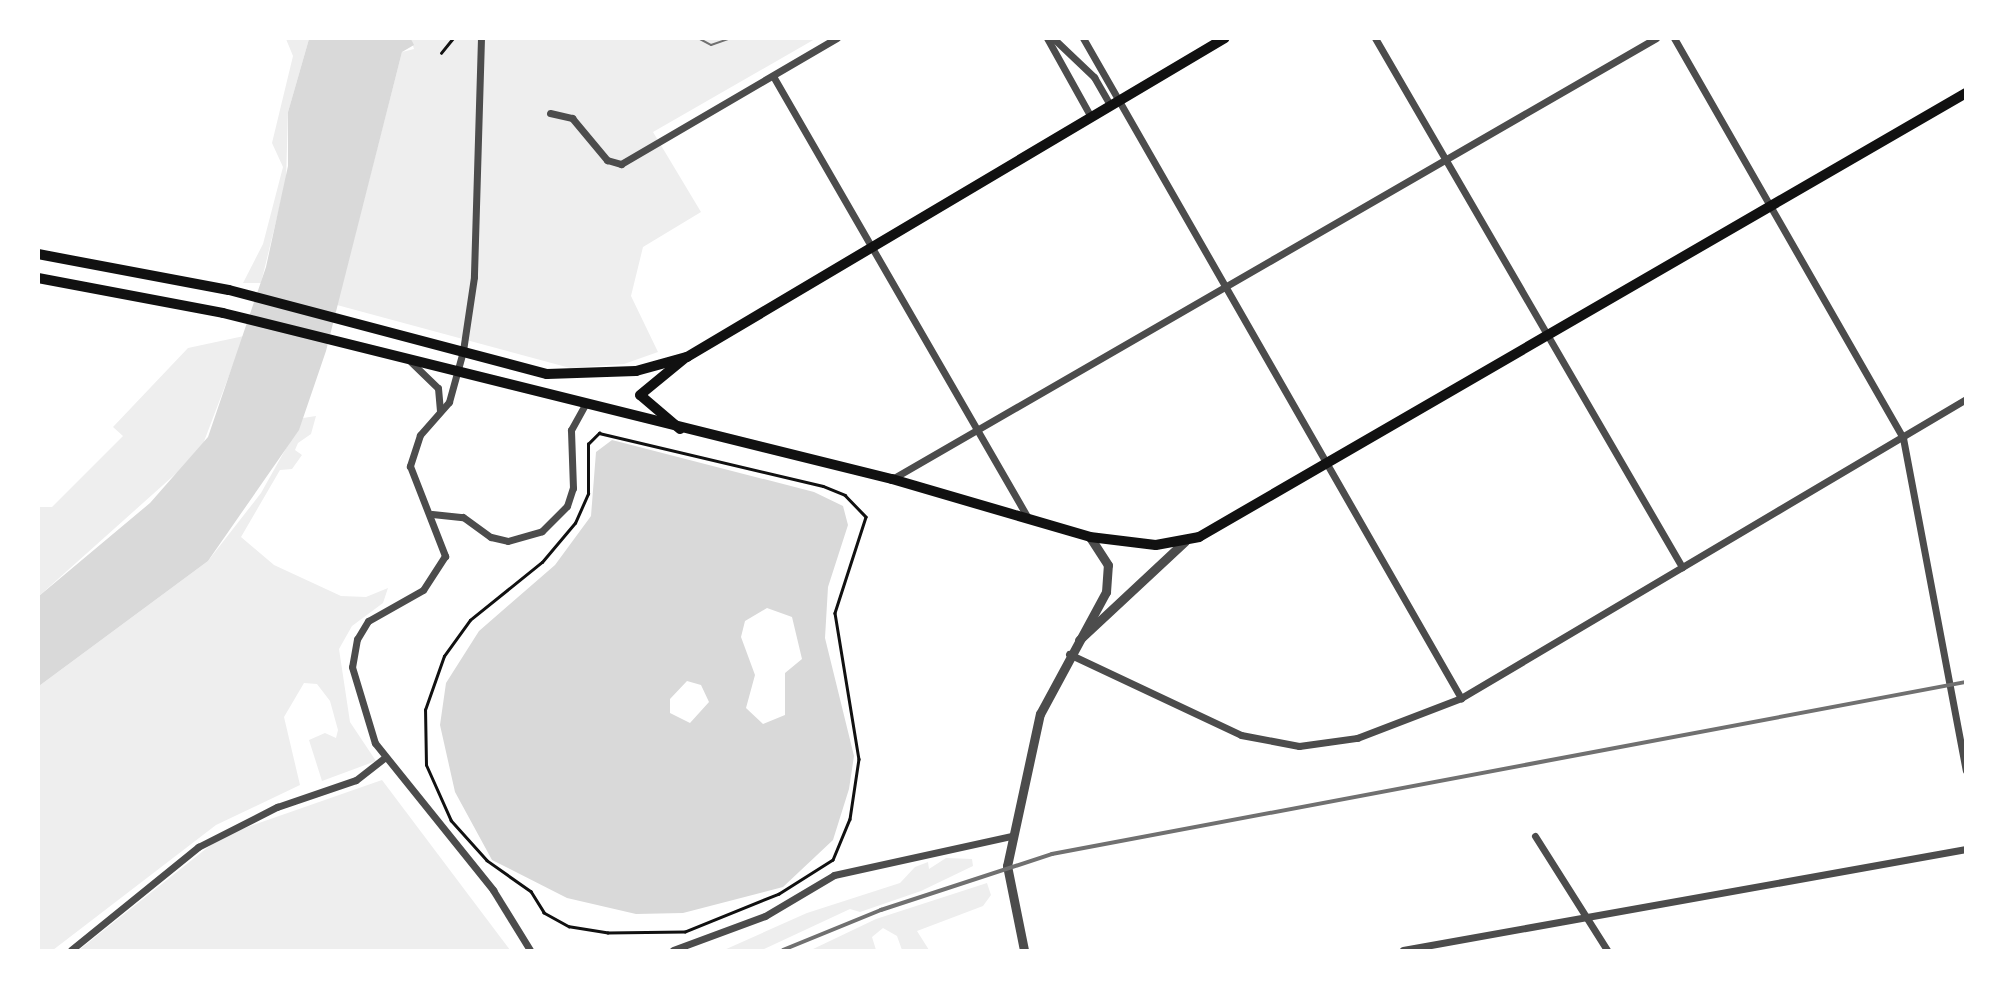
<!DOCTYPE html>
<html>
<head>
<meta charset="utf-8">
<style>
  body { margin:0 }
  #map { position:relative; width:2004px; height:989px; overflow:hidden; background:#fff; font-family:"Times New Roman",serif }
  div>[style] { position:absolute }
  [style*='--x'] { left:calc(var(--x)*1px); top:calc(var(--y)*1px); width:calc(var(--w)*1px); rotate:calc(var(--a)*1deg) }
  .green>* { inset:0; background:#eee }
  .water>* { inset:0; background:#d9d9d9 }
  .path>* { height:2.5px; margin:-1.25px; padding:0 1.25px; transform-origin:1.25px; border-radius:1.25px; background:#111 }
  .minor>* { height:7px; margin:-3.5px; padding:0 3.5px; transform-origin:3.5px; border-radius:3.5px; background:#4c4c4c }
  .tertiary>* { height:9px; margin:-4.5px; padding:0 4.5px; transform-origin:4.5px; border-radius:4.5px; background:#4c4c4c }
  .primary>* { height:10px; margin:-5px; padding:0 5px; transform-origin:5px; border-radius:5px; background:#111 }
  .tram>* { height:2px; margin:-1px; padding:0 1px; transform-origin:1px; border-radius:1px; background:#707070 }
  .rail>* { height:3.5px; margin:-1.75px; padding:0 1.75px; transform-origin:1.75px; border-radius:1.75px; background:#707070 }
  span { translate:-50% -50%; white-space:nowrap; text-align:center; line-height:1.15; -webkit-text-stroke:7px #fff; paint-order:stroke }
  .frame { position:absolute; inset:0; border:40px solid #fff; pointer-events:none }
</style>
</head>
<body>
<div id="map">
  <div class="green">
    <div style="clip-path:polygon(286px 39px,309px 39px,288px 112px,286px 180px,261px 283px,243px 283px,263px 244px,283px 167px,272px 143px,293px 56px)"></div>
    <div style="clip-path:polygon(411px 39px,815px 39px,653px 132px,701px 212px,643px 247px,631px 296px,658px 352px,624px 364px,570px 368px,337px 305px,402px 52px,414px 49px)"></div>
    <div style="clip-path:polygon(244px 336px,200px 452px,39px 596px,39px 507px,52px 507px,123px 436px,113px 427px,188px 348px)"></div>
    <div style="clip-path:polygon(316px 416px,311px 434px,298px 443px,295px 450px,302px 455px,292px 469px,280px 470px,241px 537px,274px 565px,341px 596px,366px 597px,388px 588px,383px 603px,352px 626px,339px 649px,350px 722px,376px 761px,322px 781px,309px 740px,325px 733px,336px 738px,338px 730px,330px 701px,317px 684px,304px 683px,284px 717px,300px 785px,216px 825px,53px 950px,39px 950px,39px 686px,208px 561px,261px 493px,303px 418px)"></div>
    <div style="clip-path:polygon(382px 780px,510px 950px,79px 950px,222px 836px)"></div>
    <div style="clip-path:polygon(946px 858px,972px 859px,973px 866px,921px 891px,860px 912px,850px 909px,762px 950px,724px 950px,807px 913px,900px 883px,915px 867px,928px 862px,929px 869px)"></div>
    <div style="clip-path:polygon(987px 883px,991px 895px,983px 906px,917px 931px,929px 950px,902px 950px,897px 936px,883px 928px,872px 937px,876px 950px,811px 950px,876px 919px)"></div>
  </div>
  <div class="water">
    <div style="clip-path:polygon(309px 39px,411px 39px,414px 45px,402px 52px,326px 351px,299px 430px,208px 561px,39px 686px,39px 596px,150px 503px,208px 437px,266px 267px,288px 166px,288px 112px)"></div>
    <div style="clip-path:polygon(evenodd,612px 440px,814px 492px,843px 506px,848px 525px,828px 587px,825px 638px,854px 756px,849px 789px,833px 840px,783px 887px,683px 913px,636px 914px,567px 898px,492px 860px,455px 792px,440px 725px,446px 683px,479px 631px,555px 565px,591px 516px,596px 452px,612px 440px,767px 608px,792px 617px,802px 659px,785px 673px,785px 715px,763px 724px,746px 708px,755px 675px,741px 637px,745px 621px,767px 608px,612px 440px,687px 681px,701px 685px,709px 702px,690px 723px,670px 713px,670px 699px,687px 681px)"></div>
  </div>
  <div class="path">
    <div style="--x:441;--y:53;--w:19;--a:-51"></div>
    <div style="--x:599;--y:433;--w:230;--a:13.3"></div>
    <div style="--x:823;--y:486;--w:24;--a:22"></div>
    <div style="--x:845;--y:495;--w:30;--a:46"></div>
    <div style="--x:866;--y:517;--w:101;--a:107.9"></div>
    <div style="--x:835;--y:613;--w:148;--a:80.7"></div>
    <div style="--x:859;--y:759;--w:61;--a:98.5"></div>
    <div style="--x:850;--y:819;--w:44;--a:112.5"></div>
    <div style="--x:833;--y:860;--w:64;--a:147.8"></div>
    <div style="--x:779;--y:894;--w:101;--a:158"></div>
    <div style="--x:685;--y:932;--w:77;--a:179.3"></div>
    <div style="--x:608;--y:933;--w:39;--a:-171"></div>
    <div style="--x:569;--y:927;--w:29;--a:-151"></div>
    <div style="--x:544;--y:913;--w:25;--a:-122"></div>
    <div style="--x:531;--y:892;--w:54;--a:-144.8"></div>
    <div style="--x:487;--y:861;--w:54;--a:-132"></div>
    <div style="--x:451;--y:821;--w:61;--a:-114.1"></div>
    <div style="--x:426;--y:765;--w:55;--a:-91"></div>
    <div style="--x:425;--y:710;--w:57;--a:-70.6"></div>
    <div style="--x:444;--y:656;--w:44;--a:-54.2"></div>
    <div style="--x:470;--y:620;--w:92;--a:-38.9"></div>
    <div style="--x:542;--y:562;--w:51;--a:-49.8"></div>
    <div style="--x:575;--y:523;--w:32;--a:-66"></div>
    <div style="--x:588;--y:494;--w:50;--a:-90"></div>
    <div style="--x:588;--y:444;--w:16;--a:-45"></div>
  </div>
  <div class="minor">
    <div style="--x:481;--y:38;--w:239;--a:91.7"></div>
    <div style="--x:474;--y:277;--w:75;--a:98.5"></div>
    <div style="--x:463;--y:351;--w:53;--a:105.4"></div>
    <div style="--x:449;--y:402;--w:44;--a:131.3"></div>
    <div style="--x:420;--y:435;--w:33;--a:108"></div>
    <div style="--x:410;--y:466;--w:97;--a:68.7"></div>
    <div style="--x:445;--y:556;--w:40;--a:122.9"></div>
    <div style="--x:423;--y:590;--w:63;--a:150.6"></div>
    <div style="--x:368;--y:621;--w:21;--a:121"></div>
    <div style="--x:357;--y:639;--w:28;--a:100"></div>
    <div style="--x:352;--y:667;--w:79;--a:73.2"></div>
    <div style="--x:375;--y:743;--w:189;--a:51.2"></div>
    <div style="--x:493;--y:890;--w:70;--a:58.3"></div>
    <div style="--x:1047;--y:38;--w:90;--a:60.9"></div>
    <div style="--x:1053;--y:38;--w:57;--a:43.6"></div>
    <div style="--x:1094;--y:77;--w:32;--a:60"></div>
    <div style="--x:1083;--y:38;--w:761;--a:60.2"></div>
    <div style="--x:1375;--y:38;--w:612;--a:59.87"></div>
    <div style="--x:1674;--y:38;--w:461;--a:60.2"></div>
    <div style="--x:1903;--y:438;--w:338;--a:79.3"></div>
    <div style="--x:773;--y:76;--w:510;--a:60.02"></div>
    <div style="--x:550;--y:113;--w:23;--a:13"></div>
    <div style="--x:572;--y:118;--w:55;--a:50.2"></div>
    <div style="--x:607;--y:160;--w:15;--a:16"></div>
    <div style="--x:621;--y:164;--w:250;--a:-30.3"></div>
    <div style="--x:411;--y:362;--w:37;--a:44"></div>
    <div style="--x:438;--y:388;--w:23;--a:85"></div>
    <div style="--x:892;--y:479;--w:882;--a:-29.99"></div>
    <div style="--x:432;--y:514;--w:31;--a:6"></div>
    <div style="--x:463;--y:517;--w:34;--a:36"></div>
    <div style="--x:491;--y:537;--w:17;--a:13"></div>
    <div style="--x:508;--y:541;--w:35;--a:-16"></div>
    <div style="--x:542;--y:531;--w:35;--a:-45"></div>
    <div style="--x:567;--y:506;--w:19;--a:-72"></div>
    <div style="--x:573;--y:488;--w:58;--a:-92"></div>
    <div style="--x:571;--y:430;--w:29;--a:-61"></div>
    <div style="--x:1069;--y:654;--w:190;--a:25.2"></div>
    <div style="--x:1241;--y:735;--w:59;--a:10.7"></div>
    <div style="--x:1299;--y:746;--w:59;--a:-7.9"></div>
    <div style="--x:1357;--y:738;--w:111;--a:-21"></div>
    <div style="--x:1461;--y:698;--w:587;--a:-30.63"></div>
    <div style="--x:1535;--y:836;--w:135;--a:57.7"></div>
    <div style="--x:71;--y:950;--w:164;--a:-39"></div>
    <div style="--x:198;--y:847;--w:89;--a:-26.9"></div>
    <div style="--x:277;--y:807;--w:83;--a:-18.9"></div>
    <div style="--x:356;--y:780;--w:37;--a:-38"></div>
    <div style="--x:673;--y:950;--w:98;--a:-20.3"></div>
    <div style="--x:765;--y:916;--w:80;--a:-30.7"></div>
    <div style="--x:834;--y:875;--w:182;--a:-12.4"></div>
    <div style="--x:1403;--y:950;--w:572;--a:-10.17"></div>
  </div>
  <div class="tertiary">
    <div style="--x:1079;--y:640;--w:145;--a:-43"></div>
    <div style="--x:1024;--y:950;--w:86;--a:-101.4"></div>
    <div style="--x:1007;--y:866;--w:156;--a:-77.8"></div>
    <div style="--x:1040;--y:714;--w:139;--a:-61.6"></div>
    <div style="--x:1106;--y:592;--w:27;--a:-86"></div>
    <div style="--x:1108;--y:565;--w:33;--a:-123"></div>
  </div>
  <div class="primary">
    <div style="--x:38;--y:254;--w:194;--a:10.7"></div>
    <div style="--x:229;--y:290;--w:329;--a:14.8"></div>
    <div style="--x:547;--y:374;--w:89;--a:-1.9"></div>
    <div style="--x:636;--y:371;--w:53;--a:-15.4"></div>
    <div style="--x:687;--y:357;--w:625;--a:-30.67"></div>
    <div style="--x:38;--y:278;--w:188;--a:10.7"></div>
    <div style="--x:223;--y:313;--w:689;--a:13.94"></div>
    <div style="--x:892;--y:479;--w:206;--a:16.3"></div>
    <div style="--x:1090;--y:537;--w:66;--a:6.9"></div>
    <div style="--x:1156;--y:545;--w:44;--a:-10.5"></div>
    <div style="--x:1199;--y:537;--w:886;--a:-30.07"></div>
    <div style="--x:680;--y:429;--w:52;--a:-139.6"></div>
    <div style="--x:640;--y:395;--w:58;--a:-39.4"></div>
  </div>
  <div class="tram">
    <div style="--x:698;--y:38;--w:15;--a:28"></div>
    <div style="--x:711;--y:45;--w:21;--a:-19"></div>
  </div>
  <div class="rail">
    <div style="--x:783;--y:950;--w:106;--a:-22.2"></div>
    <div style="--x:881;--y:910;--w:180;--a:-18.1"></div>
    <div style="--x:1052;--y:854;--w:930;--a:-10.66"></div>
  </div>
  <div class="frame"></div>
</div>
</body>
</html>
